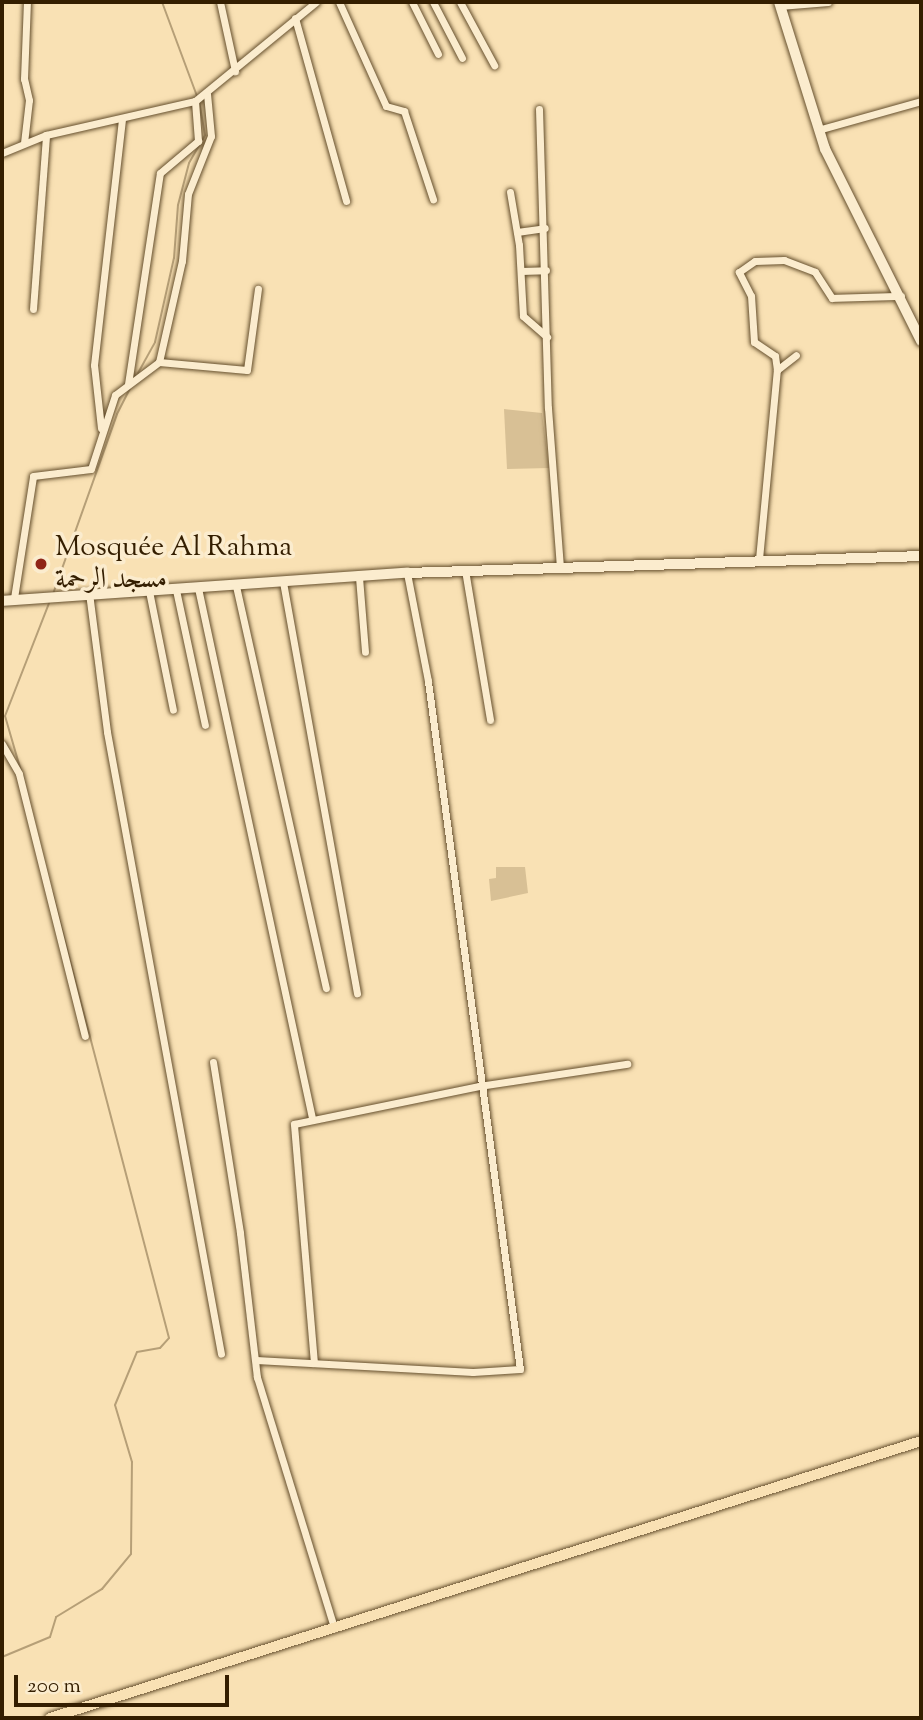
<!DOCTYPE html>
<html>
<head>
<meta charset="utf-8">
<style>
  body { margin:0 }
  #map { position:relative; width:923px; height:1720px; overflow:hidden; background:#f9e1b4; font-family:"Sorts Mill Goudy",Amiri,serif }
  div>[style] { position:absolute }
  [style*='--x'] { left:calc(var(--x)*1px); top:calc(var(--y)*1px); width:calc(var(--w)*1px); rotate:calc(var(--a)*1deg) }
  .green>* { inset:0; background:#d8c095 }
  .stream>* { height:2px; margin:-1px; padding:0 1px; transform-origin:1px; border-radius:1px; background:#b69f77 }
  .roads { filter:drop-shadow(0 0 2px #654f2d) drop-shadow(0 0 2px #654f2d) }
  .street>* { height:7px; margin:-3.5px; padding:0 3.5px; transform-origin:3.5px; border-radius:3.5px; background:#fbecce }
  .secondary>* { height:10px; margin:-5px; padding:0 5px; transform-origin:5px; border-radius:5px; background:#fbecce }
  .primary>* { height:10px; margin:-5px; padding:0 5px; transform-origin:5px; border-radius:5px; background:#f9e1b4 }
  .dots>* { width:19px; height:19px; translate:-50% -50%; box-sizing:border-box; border:4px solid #fbecce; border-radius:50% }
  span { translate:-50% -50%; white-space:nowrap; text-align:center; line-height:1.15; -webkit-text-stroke:7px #fbecce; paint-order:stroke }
  .poi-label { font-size:28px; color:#341e00 }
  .left { translate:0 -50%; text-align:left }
  .frame { position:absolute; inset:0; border:4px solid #341e00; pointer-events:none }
  .scale { position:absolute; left:14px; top:1675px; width:215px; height:32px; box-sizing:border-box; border:4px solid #341e00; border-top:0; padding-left:9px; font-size:21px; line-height:24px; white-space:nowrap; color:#341e00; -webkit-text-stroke:5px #fbecce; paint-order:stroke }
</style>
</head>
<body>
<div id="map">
  <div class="green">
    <div style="clip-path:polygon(504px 409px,542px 413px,549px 468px,507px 469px)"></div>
    <div style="clip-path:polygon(496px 867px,525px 867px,528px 893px,491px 901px,489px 879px,496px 878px)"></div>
  </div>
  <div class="stream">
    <div style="--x:162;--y:2;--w:100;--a:69.6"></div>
    <div style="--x:138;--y:373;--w:35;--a:-61"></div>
    <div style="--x:155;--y:342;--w:86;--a:-77.3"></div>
    <div style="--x:174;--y:258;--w:53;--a:-85.7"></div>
    <div style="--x:178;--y:205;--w:43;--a:-75.3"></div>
    <div style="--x:189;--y:163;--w:32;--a:-60"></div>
    <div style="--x:205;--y:135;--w:35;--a:-100"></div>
    <div style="--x:53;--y:594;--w:191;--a:-70.4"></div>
    <div style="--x:117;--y:414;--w:30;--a:-63"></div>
    <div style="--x:21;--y:771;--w:57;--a:-106.2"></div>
    <div style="--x:5;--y:716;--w:121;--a:-68.7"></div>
    <div style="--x:2;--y:1657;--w:52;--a:-22.6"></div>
    <div style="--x:50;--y:1637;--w:21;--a:-73"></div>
    <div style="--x:56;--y:1617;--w:54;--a:-31.3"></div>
    <div style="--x:102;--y:1589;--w:45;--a:-50.4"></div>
    <div style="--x:131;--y:1554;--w:92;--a:-89.4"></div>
    <div style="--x:132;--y:1462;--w:59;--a:-106.6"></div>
    <div style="--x:115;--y:1405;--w:57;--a:-67.5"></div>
    <div style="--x:137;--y:1352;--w:23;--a:-10"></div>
    <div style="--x:160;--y:1348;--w:13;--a:-48"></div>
    <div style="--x:169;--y:1338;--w:461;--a:-104.7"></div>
  </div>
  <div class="roads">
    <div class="street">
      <div style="--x:220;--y:2;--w:71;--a:77.7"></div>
      <div style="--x:339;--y:2;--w:114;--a:65.7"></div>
      <div style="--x:386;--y:106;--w:19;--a:16"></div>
      <div style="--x:404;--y:111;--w:93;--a:71.8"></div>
      <div style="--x:412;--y:2;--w:58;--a:63.4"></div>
      <div style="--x:433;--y:2;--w:63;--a:62.6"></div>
      <div style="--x:460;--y:2;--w:72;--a:61.6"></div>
      <div style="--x:780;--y:6;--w:48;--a:-4.8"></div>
      <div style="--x:295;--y:18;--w:190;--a:74.4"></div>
      <div style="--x:539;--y:109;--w:299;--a:88.3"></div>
      <div style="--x:548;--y:408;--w:158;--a:85.7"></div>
      <div style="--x:818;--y:130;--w:107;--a:-15.7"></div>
      <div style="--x:24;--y:143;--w:43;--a:-83.4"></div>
      <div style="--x:29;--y:100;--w:22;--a:-103"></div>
      <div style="--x:24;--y:79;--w:77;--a:-87.8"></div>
      <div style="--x:2;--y:153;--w:48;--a:-22.2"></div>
      <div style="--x:46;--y:135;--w:153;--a:-12.9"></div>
      <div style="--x:195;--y:101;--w:156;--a:-39.3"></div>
      <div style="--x:510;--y:192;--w:54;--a:80.4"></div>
      <div style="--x:519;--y:245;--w:71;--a:86.8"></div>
      <div style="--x:523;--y:316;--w:32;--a:41"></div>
      <div style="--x:517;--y:232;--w:28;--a:-8"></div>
      <div style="--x:521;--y:271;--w:25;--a:-2"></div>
      <div style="--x:33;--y:309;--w:174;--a:-85.7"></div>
      <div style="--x:159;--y:362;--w:88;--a:5.2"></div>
      <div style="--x:247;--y:370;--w:82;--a:-82.3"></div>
      <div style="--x:777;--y:370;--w:24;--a:-38"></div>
      <div style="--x:128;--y:384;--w:213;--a:-81.4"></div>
      <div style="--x:160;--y:173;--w:50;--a:-40.1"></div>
      <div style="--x:198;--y:141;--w:40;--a:-94.3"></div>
      <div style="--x:101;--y:428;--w:63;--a:-96.3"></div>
      <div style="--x:94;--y:365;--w:248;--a:-83.5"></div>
      <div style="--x:759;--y:559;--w:190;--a:-84.6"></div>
      <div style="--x:777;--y:370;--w:14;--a:-98"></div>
      <div style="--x:775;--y:356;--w:25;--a:-146"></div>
      <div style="--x:754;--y:342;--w:46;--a:-93.7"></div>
      <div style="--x:751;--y:296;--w:27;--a:-117"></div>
      <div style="--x:739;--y:272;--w:19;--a:-35"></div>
      <div style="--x:755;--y:261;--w:29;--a:-2"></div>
      <div style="--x:784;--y:260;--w:33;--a:21"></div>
      <div style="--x:815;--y:272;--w:31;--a:57"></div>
      <div style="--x:832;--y:298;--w:69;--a:-1.7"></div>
      <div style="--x:465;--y:570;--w:152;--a:80.5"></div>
      <div style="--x:359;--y:577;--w:75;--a:85.4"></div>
      <div style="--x:283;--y:582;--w:418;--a:79.8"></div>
      <div style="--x:236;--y:586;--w:412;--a:77.4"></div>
      <div style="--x:198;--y:588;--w:542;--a:77.86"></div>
      <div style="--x:176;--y:590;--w:138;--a:77.9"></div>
      <div style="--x:149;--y:591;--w:121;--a:78.6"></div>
      <div style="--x:89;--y:593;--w:140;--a:82.6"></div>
      <div style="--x:107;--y:732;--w:632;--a:79.61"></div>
      <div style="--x:14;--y:598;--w:123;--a:-81.1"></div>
      <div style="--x:33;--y:476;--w:58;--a:-6.9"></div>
      <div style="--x:91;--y:469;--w:78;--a:-72"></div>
      <div style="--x:115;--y:395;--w:55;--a:-36.9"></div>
      <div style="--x:159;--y:362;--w:104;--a:-77.2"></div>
      <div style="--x:182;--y:261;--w:67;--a:-84.9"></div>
      <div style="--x:188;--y:194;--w:62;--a:-68.4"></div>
      <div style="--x:211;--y:136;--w:42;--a:-95.4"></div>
      <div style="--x:2;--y:744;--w:34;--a:60"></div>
      <div style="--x:19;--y:774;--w:270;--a:75.9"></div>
      <div style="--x:213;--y:1062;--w:173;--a:81"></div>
      <div style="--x:240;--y:1233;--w:145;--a:83.3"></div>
      <div style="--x:257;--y:1377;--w:263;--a:72.9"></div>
      <div style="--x:256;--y:1360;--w:217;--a:3.2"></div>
      <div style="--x:473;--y:1372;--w:47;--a:-3.7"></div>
      <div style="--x:520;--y:1369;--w:694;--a:-97.62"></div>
      <div style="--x:428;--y:681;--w:110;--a:-101"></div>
      <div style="--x:314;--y:1363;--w:240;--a:-94.8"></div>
      <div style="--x:294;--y:1124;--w:189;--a:-11.6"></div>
      <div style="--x:479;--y:1086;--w:150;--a:-8.5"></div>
    </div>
    <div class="secondary">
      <div style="--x:779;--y:2;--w:154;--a:72.6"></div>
      <div style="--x:825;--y:149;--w:215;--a:63.4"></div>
      <div style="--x:2;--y:601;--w:406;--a:-4"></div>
      <div style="--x:407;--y:573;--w:514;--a:-1.89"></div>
    </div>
    <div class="primary">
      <div style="--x:50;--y:1718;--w:914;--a:-17.64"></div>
    </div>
  </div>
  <div class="dots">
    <div style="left:41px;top:564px;background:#8f2418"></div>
  </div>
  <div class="poi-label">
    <span class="left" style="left:55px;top:564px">Mosquée Al Rahma<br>مسجد الرحمة</span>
  </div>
  <div class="frame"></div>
  <div class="scale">200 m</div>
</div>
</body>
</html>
